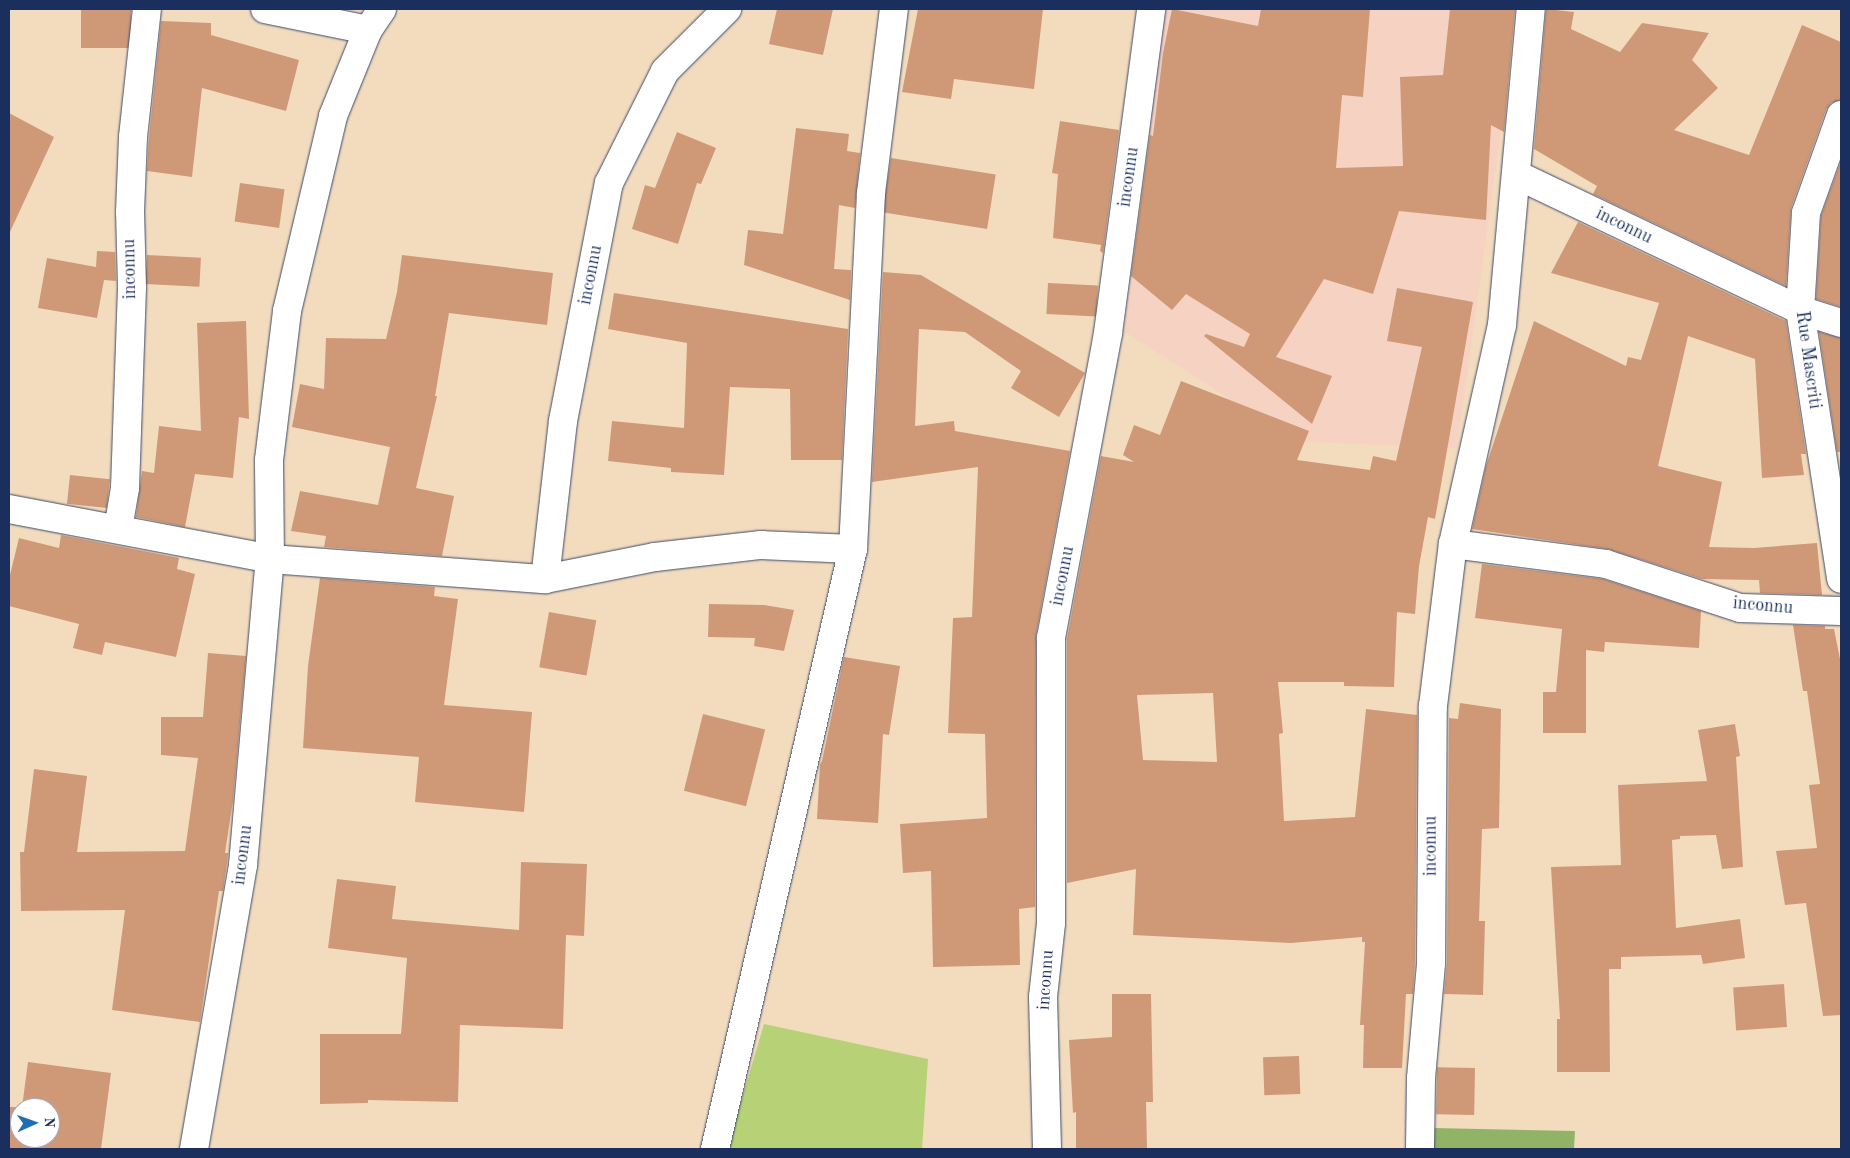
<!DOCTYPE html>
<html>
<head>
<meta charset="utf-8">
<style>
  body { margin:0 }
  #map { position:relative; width:1850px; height:1158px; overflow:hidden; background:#f3dcbe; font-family:"Old Standard TT",serif }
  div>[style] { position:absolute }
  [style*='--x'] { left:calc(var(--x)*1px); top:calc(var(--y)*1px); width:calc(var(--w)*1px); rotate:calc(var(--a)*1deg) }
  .built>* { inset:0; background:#f6d2c3 }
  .green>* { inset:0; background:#b7d177 }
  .forest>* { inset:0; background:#91b368 }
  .building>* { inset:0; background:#cf9977; transform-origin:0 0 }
  .roads { filter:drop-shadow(0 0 1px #3b496c) drop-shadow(0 0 1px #3b496c) }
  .minor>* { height:28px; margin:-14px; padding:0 14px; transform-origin:14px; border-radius:14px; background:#fff }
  span { translate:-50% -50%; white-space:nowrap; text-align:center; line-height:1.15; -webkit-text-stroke:4.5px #fff; paint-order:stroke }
  .street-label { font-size:18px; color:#1b2f5e }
  .frame { position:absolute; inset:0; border:10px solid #1b2f5e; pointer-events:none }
  .north { position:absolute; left:10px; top:1098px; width:50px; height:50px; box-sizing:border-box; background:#fff; border:1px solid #a4acbf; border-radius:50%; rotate:88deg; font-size:14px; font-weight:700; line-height:20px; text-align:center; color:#1b2f5e }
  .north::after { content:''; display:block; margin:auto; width:18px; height:22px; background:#1f6fb2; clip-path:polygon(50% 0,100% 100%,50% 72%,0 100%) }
</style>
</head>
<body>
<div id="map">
  <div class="built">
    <div style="clip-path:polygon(1166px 9px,1518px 9px,1457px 448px,1304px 442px,1274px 431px,1216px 390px,1125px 332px,1148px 129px)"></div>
  </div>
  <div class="green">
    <div style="clip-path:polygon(764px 1024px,928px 1059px,922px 1149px,727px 1149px)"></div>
  </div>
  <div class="forest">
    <div style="clip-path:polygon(1433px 1128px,1575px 1131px,1574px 1149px,1433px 1149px)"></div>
  </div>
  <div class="building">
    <div style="left:81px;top:9px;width:50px;height:39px"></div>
    <div style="clip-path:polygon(777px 9px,833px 9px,823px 55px,769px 44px)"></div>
    <div style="clip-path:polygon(918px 9px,1043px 9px,1034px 89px,954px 79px,951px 99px,902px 92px)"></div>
    <div style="clip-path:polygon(1172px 9px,1258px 26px,1261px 9px,1370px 9px,1363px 97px,1342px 95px,1336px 168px,1403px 166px,1400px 77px,1443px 75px,1450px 9px,1515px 9px,1504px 132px,1491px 125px,1486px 220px,1399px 211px,1373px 294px,1324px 279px,1276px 357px,1332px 376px,1312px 424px,1204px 336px,1206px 334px,1244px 347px,1250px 334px,1186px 294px,1172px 310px,1131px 276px,1150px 135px,1153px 136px,1163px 53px)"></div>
    <div style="clip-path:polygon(1546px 9px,1574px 12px,1571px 29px,1620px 52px,1642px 23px,1709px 33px,1692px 60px,1718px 88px,1674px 130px,1749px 155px,1802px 25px,1841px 42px,1841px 100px,1831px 103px,1826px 110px,1791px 208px,1786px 286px,1593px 194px,1597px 186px,1534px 149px)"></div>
    <div style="clip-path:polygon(161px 21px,211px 23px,211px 35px,299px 60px,286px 111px,202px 88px,192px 177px,147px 171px,149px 138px)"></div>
    <div style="clip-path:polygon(9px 113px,54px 137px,9px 234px)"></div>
    <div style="clip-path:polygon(1060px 121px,1119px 130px,1103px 253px,1100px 251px,1101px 245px,1053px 238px,1058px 174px,1052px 173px)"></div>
    <div style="clip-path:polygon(796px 128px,849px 134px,847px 151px,860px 153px,855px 208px,839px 205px,834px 269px,851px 270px,850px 300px,744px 265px,748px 230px,783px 234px)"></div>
    <div style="clip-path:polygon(677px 132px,716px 148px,701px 184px,697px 183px,678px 244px,632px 229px,645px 185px,655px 188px)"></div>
    <div style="left:891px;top:158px;width:106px;height:55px;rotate:9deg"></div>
    <div style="clip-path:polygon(1841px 161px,1841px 307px,1816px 299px,1821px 216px)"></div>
    <div style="left:240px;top:183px;width:45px;height:39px;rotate:8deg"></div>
    <div style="clip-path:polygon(1578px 222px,1786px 321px,1806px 454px,1801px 454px,1804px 475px,1762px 478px,1755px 359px,1688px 336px,1658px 466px,1722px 482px,1709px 547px,1754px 548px,1817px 543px,1822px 595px,1760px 593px,1759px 580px,1702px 579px,1608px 549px,1472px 529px,1486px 466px,1534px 321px,1626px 366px,1628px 357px,1641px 360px,1659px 303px,1551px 273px)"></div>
    <div style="clip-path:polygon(97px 251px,115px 252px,116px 281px,104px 280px,97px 318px,38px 308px,47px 258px,96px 267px)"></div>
    <div style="left:147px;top:255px;width:54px;height:29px;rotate:3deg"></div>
    <div style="clip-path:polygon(402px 255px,553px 273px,547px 325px,449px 313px,435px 396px,437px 396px,416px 488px,454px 496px,442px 556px,324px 547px,326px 536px,291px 531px,300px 491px,378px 505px,390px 447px,292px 427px,300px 384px,324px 389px,326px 338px,386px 339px,397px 292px)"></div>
    <div style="clip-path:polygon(883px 272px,921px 275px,1085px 373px,1059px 417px,1011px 388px,1021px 371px,965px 332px,919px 329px,915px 426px,954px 421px,955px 431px,1070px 451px,1036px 635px,1035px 907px,1019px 909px,1020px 965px,933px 967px,931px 871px,903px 873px,900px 824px,987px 818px,985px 734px,948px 733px,953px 618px,972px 617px,978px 467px,872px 482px)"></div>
    <div style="left:1048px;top:283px;width:50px;height:31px;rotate:3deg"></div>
    <div style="clip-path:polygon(evenodd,1397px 288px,1473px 302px,1435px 519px,1428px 517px,1419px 566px,1415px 614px,1397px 612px,1394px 687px,1344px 686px,1344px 682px,1278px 682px,1283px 733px,1279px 734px,1284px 821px,1355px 817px,1366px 709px,1417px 715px,1415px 962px,1413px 994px,1406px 994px,1402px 1068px,1363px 1068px,1364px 1025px,1360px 1025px,1365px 942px,1362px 942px,1362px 937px,1291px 943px,1133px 935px,1136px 869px,1067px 883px,1067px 639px,1101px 456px,1134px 462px,1123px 455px,1134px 425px,1160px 435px,1181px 381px,1309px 431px,1297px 460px,1370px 470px,1373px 456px,1396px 461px,1422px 347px,1387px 341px,1397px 288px,1213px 693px,1217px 762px,1143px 760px,1137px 695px,1213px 693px)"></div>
    <div style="clip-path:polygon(614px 293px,848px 329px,842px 460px,791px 460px,790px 389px,730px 387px,724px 475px,671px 472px,671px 468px,608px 461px,612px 421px,684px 428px,687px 343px,608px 329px)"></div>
    <div style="clip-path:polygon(246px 321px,249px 419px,239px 417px,233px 478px,195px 474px,185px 527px,136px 517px,142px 471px,154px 473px,159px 426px,201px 431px,197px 323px)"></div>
    <div style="clip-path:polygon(1819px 332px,1841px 338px,1841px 452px,1837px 452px)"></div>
    <div style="left:70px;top:475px;width:40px;height:29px;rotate:6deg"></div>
    <div style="clip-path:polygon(61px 535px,179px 558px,177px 569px,195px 574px,176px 657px,105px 642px,102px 655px,73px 648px,79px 624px,9px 606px,9px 579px,19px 538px,59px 548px)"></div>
    <div style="clip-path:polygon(1482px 564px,1603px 579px,1701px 611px,1699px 648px,1605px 642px,1604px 652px,1586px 650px,1586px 733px,1543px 733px,1543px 692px,1556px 692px,1562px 629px,1475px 618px)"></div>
    <div style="clip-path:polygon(320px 578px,435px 587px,434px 596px,458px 599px,444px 705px,532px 712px,524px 812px,415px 802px,419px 757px,303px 748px,308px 666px)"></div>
    <div style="clip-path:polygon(709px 604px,764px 605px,794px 610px,784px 651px,754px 646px,755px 638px,708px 637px)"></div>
    <div style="left:549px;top:612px;width:48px;height:56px;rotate:10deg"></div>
    <div style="clip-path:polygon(1793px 625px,1825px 626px,1825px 629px,1834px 629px,1841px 664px,1841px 1015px,1823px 1016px,1806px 903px,1785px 905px,1776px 851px,1817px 848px,1809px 785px,1820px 784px,1807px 691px,1803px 691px)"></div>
    <div style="clip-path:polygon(208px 653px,246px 656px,233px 800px,225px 853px,228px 853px,227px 863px,223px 891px,219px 891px,200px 1022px,112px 1010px,125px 910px,21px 911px,20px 852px,24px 852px,34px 769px,87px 776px,77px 852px,185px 851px,198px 758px,161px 755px,161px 717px,203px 717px)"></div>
    <div style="clip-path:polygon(844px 657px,900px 666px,889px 735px,883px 734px,878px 823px,817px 819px,820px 764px,822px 761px)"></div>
    <div style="clip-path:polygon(1460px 703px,1501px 709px,1499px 828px,1482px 829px,1479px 921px,1485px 921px,1483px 995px,1444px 994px,1447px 963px,1449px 718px,1458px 719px)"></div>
    <div style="left:703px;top:714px;width:64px;height:79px;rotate:14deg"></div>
    <div style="clip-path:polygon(1735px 724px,1740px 756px,1736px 757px,1743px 867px,1722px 869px,1716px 835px,1680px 836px,1680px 839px,1672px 840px,1676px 928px,1740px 919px,1745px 958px,1703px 964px,1701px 955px,1621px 957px,1621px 969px,1609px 969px,1610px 1072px,1557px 1072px,1557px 1019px,1560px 1019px,1551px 867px,1621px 865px,1618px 785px,1707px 781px,1698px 730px)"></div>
    <div style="clip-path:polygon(521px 862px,587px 864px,584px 936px,566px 935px,563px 1029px,460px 1025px,458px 1102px,368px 1100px,368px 1103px,320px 1104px,320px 1034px,401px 1034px,407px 958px,328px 948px,337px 879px,396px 886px,392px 919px,519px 930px)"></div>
    <div style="left:1784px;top:984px;width:43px;height:51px;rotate:86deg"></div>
    <div style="clip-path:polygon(1112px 994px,1151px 994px,1153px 1102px,1146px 1102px,1147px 1149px,1076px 1149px,1076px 1112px,1073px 1113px,1069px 1040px,1112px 1037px)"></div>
    <div style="left:1299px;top:1056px;width:38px;height:36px;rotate:88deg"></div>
    <div style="clip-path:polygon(evenodd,28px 1062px,111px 1073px,101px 1149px,9px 1148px,9px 1107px,22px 1107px,28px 1062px,20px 1108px,50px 1108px,50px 1138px,20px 1138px,20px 1108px)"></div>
    <div style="left:1475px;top:1068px;width:47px;height:38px;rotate:91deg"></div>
  </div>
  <div class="roads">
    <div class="minor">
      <div style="--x:265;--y:9;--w:105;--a:11.5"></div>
      <div style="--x:1841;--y:115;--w:104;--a:109.7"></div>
      <div style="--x:1806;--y:213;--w:97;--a:93.5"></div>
      <div style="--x:1800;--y:310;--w:272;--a:81.3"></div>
      <div style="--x:1517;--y:175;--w:314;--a:25.5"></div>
      <div style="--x:1800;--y:310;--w:43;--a:17.6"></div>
      <div style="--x:9;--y:509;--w:266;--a:10.8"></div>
      <div style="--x:270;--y:559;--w:276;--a:4.2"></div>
      <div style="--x:545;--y:579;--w:112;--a:-11.3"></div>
      <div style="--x:655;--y:557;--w:107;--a:-6.5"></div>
      <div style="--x:761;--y:545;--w:92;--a:2.5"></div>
      <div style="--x:118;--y:529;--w:42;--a:-80.3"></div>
      <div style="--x:125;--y:488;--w:201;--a:-88"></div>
      <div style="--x:132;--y:287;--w:75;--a:-91.5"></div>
      <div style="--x:130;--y:212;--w:75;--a:-87.7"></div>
      <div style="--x:133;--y:137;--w:129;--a:-83.8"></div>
      <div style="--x:1453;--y:544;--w:154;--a:7.4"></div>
      <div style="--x:1606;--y:564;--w:141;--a:18.2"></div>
      <div style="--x:1740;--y:608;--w:101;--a:1.7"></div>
      <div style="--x:545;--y:579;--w:159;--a:-83.5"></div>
      <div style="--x:563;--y:421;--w:242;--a:-79.1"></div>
      <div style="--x:609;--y:183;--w:125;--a:-63.4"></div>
      <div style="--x:665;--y:71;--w:88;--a:-45"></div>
      <div style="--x:194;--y:1149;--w:288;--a:-80.2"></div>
      <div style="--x:243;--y:865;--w:307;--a:-85"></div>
      <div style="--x:270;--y:559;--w:99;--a:-90.6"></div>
      <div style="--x:269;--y:460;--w:150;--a:-83.1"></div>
      <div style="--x:287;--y:311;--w:200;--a:-76.7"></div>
      <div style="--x:333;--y:116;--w:93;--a:-67.9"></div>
      <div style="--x:368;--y:30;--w:25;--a:-56"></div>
      <div style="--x:715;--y:1149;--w:616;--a:-77.05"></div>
      <div style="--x:853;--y:549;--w:356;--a:-87.1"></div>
      <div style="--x:871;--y:193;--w:185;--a:-82.9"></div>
      <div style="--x:1047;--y:1149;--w:152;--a:-91.5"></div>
      <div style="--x:1043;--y:997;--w:74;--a:-83.8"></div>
      <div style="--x:1051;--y:923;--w:285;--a:-90"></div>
      <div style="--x:1051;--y:638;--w:310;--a:-79.4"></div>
      <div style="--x:1108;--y:333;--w:327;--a:-82.4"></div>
      <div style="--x:1420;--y:1149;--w:71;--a:-89.2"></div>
      <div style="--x:1421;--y:1078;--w:115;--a:-85"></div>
      <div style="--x:1431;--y:963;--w:257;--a:-89.6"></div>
      <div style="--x:1433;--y:706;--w:163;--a:-83"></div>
      <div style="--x:1453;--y:544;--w:224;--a:-77.4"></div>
      <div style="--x:1502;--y:325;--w:317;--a:-84.8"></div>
    </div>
  </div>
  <div class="street-label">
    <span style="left:1129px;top:177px;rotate:-82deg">inconnu</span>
    <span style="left:1624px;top:226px;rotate:26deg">inconnu</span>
    <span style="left:130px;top:269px;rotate:-91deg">inconnu</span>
    <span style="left:591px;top:275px;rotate:-79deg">inconnu</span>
    <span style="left:1808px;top:360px;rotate:82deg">Rue Mascriti</span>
    <span style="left:1063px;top:576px;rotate:-79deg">inconnu</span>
    <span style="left:1763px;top:606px;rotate:5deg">inconnu</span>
    <span style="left:1431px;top:846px;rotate:-90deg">inconnu</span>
    <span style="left:243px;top:855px;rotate:-83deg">inconnu</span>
    <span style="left:1046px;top:980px;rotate:-86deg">inconnu</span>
  </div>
  <div class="frame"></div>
  <div class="north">N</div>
</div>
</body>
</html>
